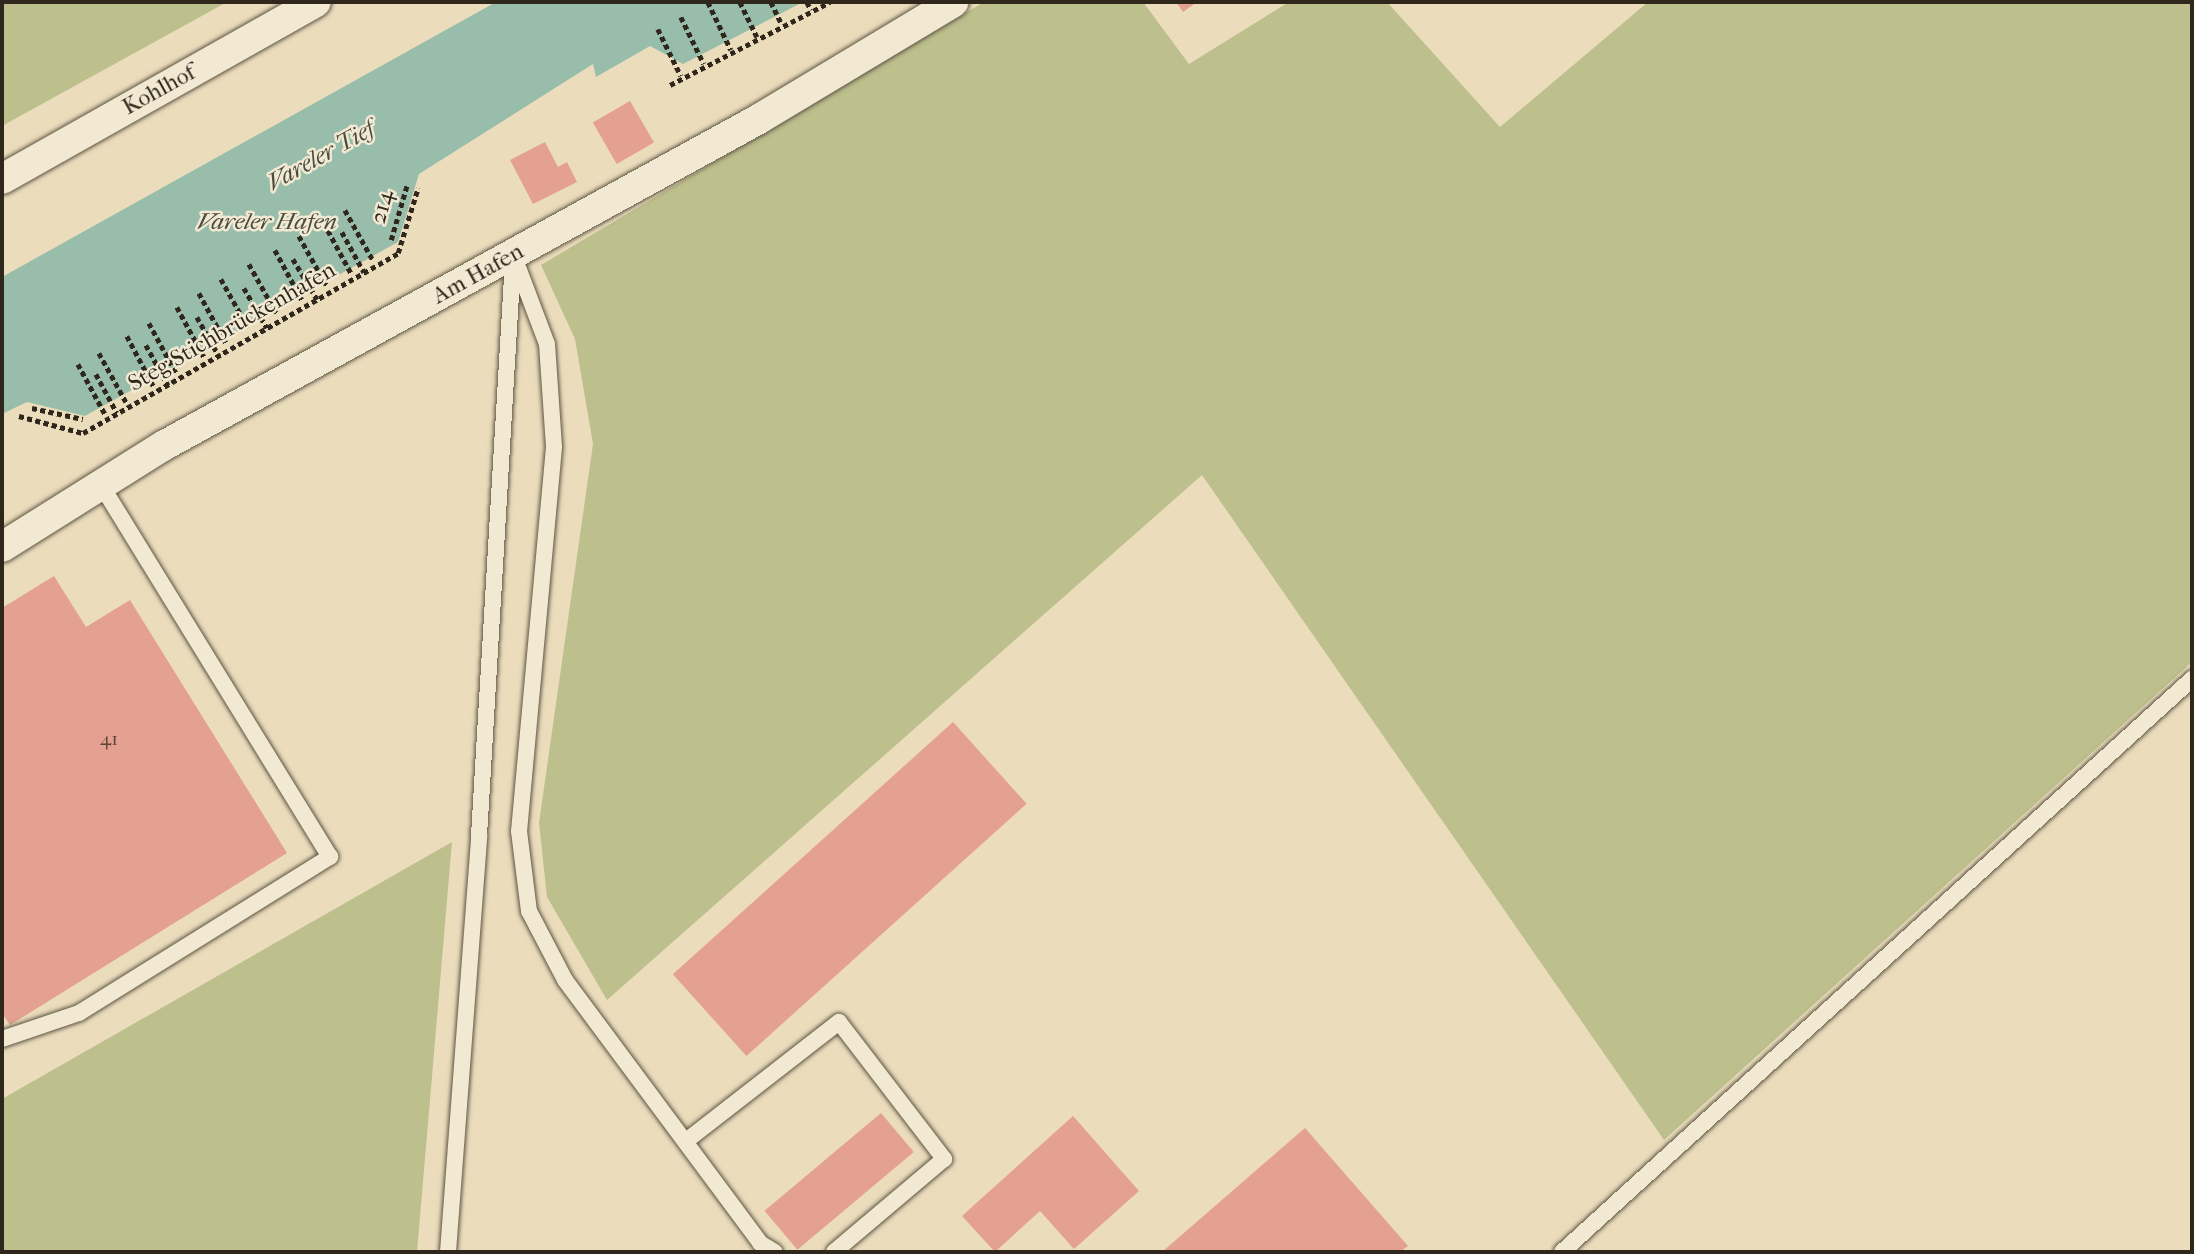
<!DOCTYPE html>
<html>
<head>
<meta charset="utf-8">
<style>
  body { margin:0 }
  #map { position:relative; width:2194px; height:1254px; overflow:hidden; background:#ebddbc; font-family:"IM FELL French Canon",serif }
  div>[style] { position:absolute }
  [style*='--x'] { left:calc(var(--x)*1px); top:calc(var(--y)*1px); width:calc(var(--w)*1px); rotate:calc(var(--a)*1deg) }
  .green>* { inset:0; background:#bdbf8d }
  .water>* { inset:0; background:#99bdab }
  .building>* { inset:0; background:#e4a090; transform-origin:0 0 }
  .path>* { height:4.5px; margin-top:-2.25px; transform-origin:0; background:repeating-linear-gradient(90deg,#2f271c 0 5px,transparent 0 8.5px) }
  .roads { filter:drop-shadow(0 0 2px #5e5444) drop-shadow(0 0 2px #5e5444) }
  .service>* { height:16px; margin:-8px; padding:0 8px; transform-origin:8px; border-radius:8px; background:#f2e9d3 }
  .minor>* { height:30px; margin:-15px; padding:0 15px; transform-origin:15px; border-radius:15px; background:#f2e9d3 }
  span { translate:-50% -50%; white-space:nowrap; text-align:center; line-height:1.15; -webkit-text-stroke:5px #f2e9d3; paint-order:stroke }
  .number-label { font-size:19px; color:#5c4539 }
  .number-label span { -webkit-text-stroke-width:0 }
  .street-label { font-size:23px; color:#2f271c }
  .water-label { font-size:24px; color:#4a4c40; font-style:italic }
  .frame { position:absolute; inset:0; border:4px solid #2f271c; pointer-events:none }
</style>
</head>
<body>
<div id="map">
  <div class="green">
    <div style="clip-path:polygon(2px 2px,227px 2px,2px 126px)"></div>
    <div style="clip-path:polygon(984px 2px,1143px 2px,1189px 64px,1289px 2px,1387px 2px,1500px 127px,1648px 2px,2192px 2px,2192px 662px,1664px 1140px,1202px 475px,607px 1000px,547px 897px,539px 823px,593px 444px,575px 339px,541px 265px)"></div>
    <div style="clip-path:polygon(452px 842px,417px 1252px,2px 1252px,2px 1099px)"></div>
  </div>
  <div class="water">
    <div style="clip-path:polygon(496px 2px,803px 2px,683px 64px,650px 46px,596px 77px,593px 64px,419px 174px,398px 242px,85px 416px,27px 402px,2px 414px,2px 277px)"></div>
  </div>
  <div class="building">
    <div style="clip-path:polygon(1176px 2px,1197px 2px,1183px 12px)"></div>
    <div style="left:630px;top:101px;width:48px;height:43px;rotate:60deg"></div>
    <div style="clip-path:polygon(545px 142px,558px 167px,567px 162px,577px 182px,533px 204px,510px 160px)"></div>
    <div style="clip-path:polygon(54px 576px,86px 627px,130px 600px,287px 853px,10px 1025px,2px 1013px,2px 608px)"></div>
    <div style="left:953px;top:722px;width:110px;height:377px;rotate:48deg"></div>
    <div style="left:881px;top:1113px;width:51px;height:152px;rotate:50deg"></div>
    <div style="clip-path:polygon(1073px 1116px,1139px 1191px,1074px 1249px,1040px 1211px,995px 1252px,962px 1216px)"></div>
    <div style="clip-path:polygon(1305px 1128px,1408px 1246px,1400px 1252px,1162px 1252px)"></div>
  </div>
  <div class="path">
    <div style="--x:708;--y:2;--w:53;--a:64.4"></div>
    <div style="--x:740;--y:2;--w:39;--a:64"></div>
    <div style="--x:771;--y:2;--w:25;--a:64"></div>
    <div style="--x:807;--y:2;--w:9;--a:63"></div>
    <div style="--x:681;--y:17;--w:52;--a:63.9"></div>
    <div style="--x:658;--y:29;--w:52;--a:63.9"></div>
    <div style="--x:670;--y:85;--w:180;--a:-27.4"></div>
    <div style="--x:345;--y:210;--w:57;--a:60.8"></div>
    <div style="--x:324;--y:223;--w:57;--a:61.6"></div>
    <div style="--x:342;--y:232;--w:46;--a:61.2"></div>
    <div style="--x:299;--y:236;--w:57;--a:60.8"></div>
    <div style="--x:391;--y:240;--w:57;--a:-73.8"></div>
    <div style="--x:275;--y:250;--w:57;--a:61.6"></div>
    <div style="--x:293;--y:259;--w:47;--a:59"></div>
    <div style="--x:249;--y:264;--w:57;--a:60.8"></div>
    <div style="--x:221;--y:279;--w:57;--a:60.8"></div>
    <div style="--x:244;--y:288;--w:46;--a:60.1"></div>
    <div style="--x:199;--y:293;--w:57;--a:61.6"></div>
    <div style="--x:177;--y:307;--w:57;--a:61.6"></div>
    <div style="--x:197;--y:317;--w:45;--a:60.6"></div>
    <div style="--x:149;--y:323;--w:57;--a:61.6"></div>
    <div style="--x:127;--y:336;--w:58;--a:62.1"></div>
    <div style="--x:146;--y:345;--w:46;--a:61.2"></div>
    <div style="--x:99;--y:353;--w:56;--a:61.1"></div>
    <div style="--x:78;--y:364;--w:57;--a:61.6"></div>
    <div style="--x:96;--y:374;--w:44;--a:61.7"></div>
    <div style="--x:32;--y:408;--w:52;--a:12.2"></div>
    <div style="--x:19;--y:416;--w:66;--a:14.9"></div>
    <div style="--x:83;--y:433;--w:363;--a:-29.7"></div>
    <div style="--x:398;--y:253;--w:68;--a:-72.9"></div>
  </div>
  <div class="roads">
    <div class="service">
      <div style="--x:513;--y:254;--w:96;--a:69.3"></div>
      <div style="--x:547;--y:344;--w:103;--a:86.1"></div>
      <div style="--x:554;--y:447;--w:386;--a:95.2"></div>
      <div style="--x:519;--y:831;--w:81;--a:82.9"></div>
      <div style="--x:529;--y:911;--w:78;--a:62.4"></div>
      <div style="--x:565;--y:980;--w:327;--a:53.4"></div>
      <div style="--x:760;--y:1243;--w:17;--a:31"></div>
      <div style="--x:2;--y:1039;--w:81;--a:-18.7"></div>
      <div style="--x:79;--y:1013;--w:296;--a:-31.9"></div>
      <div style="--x:330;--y:857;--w:437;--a:-121.6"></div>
      <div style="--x:686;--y:1141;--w:194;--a:-37.9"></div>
      <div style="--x:839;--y:1022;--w:173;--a:52.5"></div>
      <div style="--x:944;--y:1159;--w:144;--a:139.8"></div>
      <div style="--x:448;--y:1252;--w:417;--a:-85.7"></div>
      <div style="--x:479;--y:836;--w:577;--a:-86.62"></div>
      <div style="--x:1562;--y:1252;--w:852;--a:-42.29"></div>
    </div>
    <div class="minor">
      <div style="--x:2;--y:179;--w:360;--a:-29.4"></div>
      <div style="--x:2;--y:547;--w:190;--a:-32.1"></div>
      <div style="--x:163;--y:446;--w:680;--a:-28.75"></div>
      <div style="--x:759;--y:119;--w:227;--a:-31"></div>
    </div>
  </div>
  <div class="number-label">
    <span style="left:109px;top:740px">41</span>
  </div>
  <div class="street-label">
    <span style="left:159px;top:90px;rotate:-29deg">Kohlhof</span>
    <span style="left:382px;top:207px;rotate:-74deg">214</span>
    <span style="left:478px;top:274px;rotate:-29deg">Am Hafen</span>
    <span style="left:232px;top:327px;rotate:-30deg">Steg Stichbrückenhafen</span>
  </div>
  <div class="water-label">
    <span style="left:321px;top:156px;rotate:-29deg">Vareler Tief</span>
    <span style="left:267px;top:222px">Vareler Hafen</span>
  </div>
  <div class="frame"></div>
</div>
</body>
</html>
